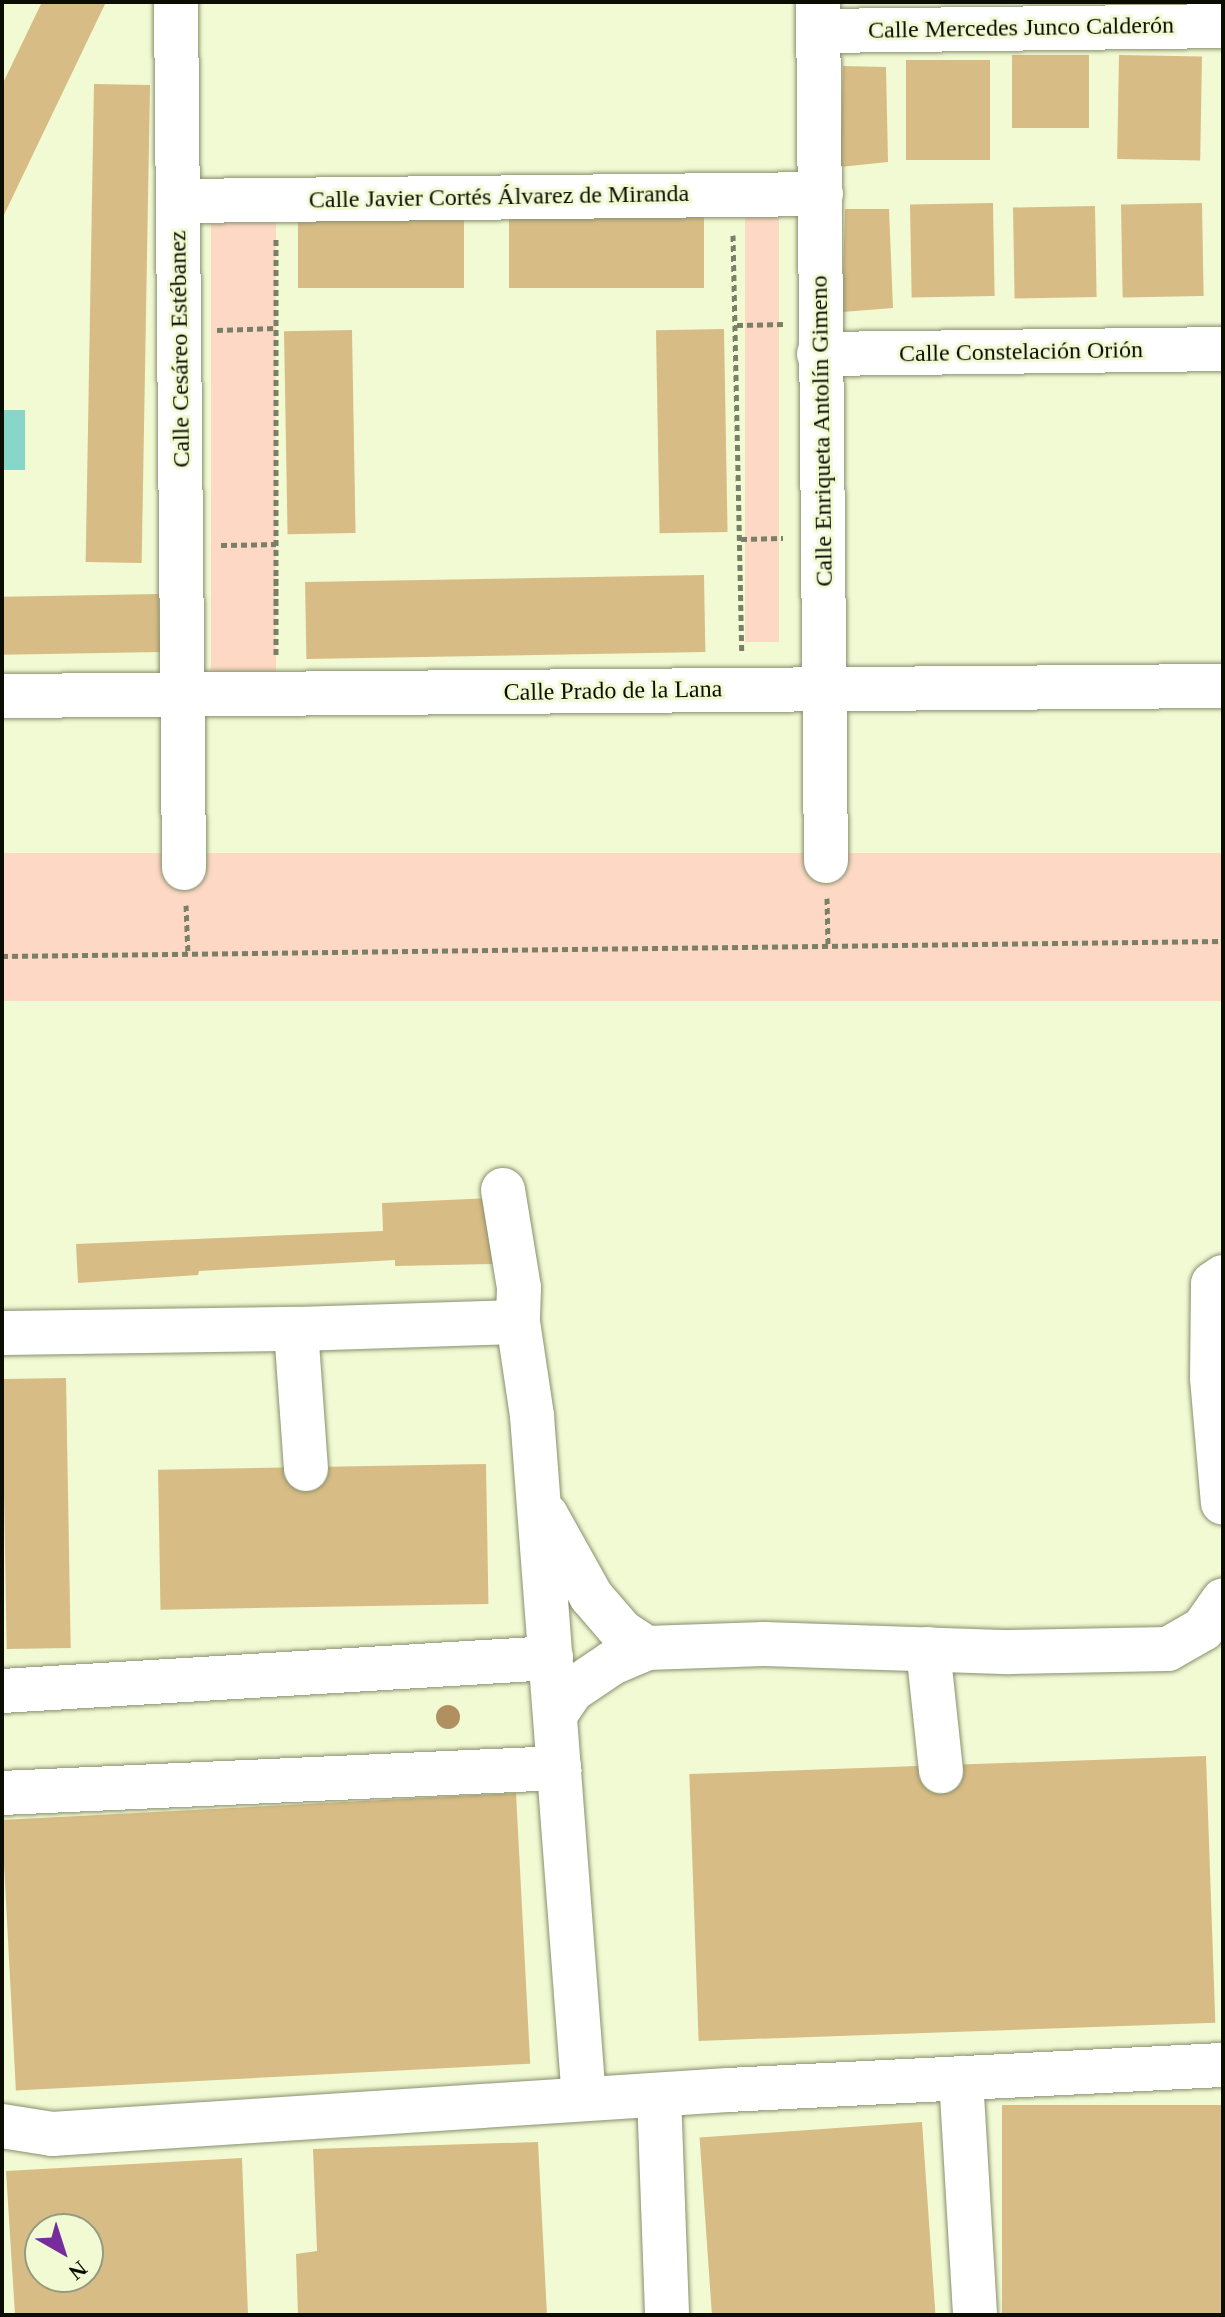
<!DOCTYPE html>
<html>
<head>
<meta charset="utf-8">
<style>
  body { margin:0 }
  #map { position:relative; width:1225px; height:2317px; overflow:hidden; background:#f2fad4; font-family:"Times New Roman",serif }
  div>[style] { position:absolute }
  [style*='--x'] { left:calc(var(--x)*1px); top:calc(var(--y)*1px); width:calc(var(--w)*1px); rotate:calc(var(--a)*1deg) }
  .green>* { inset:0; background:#fdd8c4; transform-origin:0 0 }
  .water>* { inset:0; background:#88d5c9; transform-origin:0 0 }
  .building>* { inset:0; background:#d8bc85; transform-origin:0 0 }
  .path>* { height:5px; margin-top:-2.5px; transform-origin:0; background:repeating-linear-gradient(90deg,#7a7f67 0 6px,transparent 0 10px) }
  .roads { filter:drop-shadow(0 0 2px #888f6d) drop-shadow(0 0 2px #888f6d) }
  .minor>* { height:44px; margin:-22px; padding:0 22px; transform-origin:22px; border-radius:22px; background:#fff }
  .trees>* { width:24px; height:24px; margin:-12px; border-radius:50%; background:#b08f61 }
  span { translate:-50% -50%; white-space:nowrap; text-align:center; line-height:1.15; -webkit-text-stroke:6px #f2fad4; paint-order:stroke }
  .street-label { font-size:24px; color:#0b0d03 }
  .frame { position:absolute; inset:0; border:4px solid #0b0d03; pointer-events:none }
  .north { position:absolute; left:24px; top:2213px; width:80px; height:80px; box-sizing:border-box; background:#f2fad4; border:2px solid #969b80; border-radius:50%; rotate:141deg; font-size:22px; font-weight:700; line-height:32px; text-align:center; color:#0b0d03 }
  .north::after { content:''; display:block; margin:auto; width:28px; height:36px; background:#772c9e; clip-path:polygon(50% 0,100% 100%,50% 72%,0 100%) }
</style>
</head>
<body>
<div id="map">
  <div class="green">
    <div style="left:211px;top:200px;width:65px;height:495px"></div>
    <div style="left:745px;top:217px;width:34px;height:425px"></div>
    <div style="left:1223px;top:853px;width:148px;height:1221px;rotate:90deg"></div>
  </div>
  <div class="water">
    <div style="left:2px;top:410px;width:23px;height:60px"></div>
  </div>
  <div class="building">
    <div style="clip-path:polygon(42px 2px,106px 2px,2px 219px,2px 85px)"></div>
    <div style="left:1012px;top:55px;width:77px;height:73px"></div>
    <div style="left:1119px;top:55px;width:83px;height:104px;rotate:1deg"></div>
    <div style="left:906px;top:60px;width:84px;height:100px"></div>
    <div style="clip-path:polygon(843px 66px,886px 67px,888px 162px,840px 167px)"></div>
    <div style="left:94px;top:84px;width:56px;height:478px;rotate:1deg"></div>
    <div style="left:993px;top:203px;width:93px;height:83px;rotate:89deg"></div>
    <div style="left:1202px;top:203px;width:93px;height:81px;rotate:89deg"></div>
    <div style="left:1095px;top:206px;width:91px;height:82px;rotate:89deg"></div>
    <div style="clip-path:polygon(845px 209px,889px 209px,893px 308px,842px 312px)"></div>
    <div style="left:509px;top:212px;width:195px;height:76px"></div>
    <div style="left:464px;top:216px;width:72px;height:166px;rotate:90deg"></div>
    <div style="left:724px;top:329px;width:203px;height:68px;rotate:89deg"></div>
    <div style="left:352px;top:330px;width:203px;height:68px;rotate:89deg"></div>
    <div style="left:704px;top:575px;width:77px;height:399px;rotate:89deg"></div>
    <div style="left:159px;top:594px;width:58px;height:157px;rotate:89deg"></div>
    <div style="clip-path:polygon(491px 1198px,493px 1264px,395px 1266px,395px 1260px,199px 1271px,198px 1275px,78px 1283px,76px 1244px,383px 1231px,382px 1203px)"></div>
    <div style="left:66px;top:1378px;width:270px;height:64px;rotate:89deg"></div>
    <div style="left:486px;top:1464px;width:140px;height:328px;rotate:89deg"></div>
    <div style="left:1206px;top:1756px;width:267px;height:517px;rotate:88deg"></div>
    <div style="left:516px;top:1793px;width:271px;height:515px;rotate:87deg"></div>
    <div style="left:1223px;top:2105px;width:210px;height:221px;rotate:90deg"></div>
    <div style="left:922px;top:2122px;width:193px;height:223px;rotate:86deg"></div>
    <div style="clip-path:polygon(538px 2142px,547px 2315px,298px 2315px,296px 2254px,317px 2251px,313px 2149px)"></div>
    <div style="clip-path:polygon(evenodd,242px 2158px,248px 2315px,15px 2315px,6px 2171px,242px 2158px,40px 2229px,88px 2229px,88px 2277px,40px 2277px,40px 2229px)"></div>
  </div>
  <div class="path">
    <div style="--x:733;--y:235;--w:417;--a:88.8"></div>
    <div style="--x:737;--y:325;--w:46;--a:-1.2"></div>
    <div style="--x:217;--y:330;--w:59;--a:-1.9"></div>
    <div style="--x:741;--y:539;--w:42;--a:-1.4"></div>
    <div style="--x:221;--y:545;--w:55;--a:-1"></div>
    <div style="--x:276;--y:655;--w:418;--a:-90"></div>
    <div style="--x:827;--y:898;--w:47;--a:88.8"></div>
    <div style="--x:186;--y:905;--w:49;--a:87.7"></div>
    <div style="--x:2;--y:956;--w:1221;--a:-0.7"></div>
  </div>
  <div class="roads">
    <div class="minor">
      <div style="--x:176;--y:2;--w:866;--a:89.47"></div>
      <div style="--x:818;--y:2;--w:859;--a:89.47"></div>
      <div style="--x:819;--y:31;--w:404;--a:-0.7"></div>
      <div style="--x:178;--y:201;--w:643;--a:-0.62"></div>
      <div style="--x:819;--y:354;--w:404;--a:-0.7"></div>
      <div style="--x:2;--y:696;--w:1221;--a:-0.47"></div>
      <div style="--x:503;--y:1190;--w:99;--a:80.7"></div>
      <div style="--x:519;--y:1288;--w:34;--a:92"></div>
      <div style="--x:1223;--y:1277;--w:12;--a:145"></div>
      <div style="--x:1213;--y:1284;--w:94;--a:90.6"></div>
      <div style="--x:1212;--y:1378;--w:125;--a:85"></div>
      <div style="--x:2;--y:1333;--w:294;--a:-0.8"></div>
      <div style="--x:306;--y:1469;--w:140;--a:-94.1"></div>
      <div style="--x:296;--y:1329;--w:222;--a:-1.8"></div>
      <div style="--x:518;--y:1322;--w:95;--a:81.5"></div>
      <div style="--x:532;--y:1416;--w:685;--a:85.65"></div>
      <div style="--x:546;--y:1515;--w:93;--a:60.9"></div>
      <div style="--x:591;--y:1596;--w:48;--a:49.3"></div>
      <div style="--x:622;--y:1632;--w:30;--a:33"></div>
      <div style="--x:928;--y:1649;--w:123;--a:83.9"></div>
      <div style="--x:2;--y:1691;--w:550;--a:-3.44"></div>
      <div style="--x:555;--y:1715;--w:30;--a:-56"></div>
      <div style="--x:572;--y:1690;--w:48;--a:-34"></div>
      <div style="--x:612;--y:1663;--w:38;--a:-23"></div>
      <div style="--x:647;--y:1648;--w:117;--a:-2"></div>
      <div style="--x:764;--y:1644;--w:246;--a:1.9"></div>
      <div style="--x:1010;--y:1652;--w:158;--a:-1.1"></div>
      <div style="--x:1168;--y:1649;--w:40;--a:-29.7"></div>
      <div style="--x:1203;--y:1629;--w:35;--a:-55"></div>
      <div style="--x:2;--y:1793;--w:558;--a:-2.57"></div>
      <div style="--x:961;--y:2078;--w:237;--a:86.6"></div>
      <div style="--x:659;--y:2095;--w:220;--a:87.9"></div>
      <div style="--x:2;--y:2126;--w:51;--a:9.1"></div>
      <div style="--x:52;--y:2134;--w:677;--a:-3.72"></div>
      <div style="--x:728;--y:2090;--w:496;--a:-2.9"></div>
    </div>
  </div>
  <div class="trees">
    <div style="left:448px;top:1717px"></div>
  </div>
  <div class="street-label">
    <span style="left:1021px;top:28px;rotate:-1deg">Calle Mercedes Junco Calderón</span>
    <span style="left:499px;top:197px;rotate:-1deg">Calle Javier Cortés Álvarez de Miranda</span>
    <span style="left:180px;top:349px;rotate:-91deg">Calle Cesáreo Estébanez</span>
    <span style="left:1021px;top:352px;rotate:-1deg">Calle Constelación Orión</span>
    <span style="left:822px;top:431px;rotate:-91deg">Calle Enriqueta Antolín Gimeno</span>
    <span style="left:613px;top:691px;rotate:-1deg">Calle Prado de la Lana</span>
  </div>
  <div class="frame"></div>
  <div class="north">N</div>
</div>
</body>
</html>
